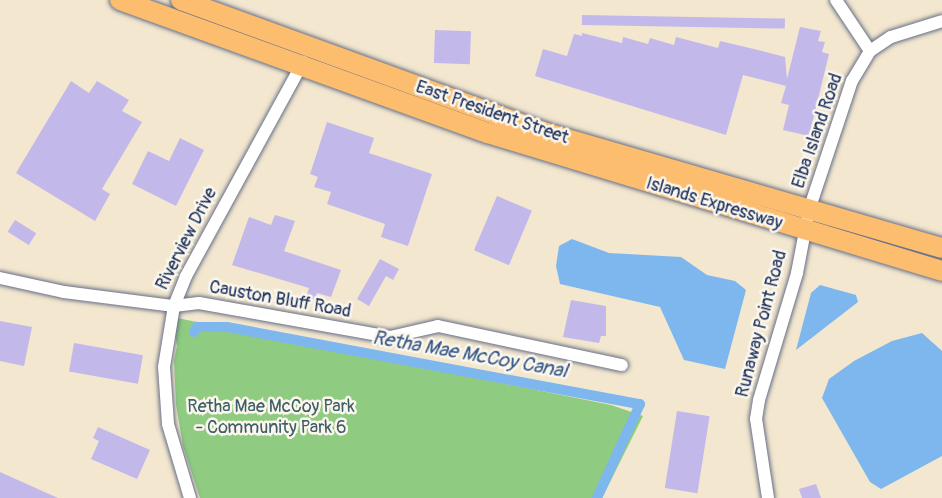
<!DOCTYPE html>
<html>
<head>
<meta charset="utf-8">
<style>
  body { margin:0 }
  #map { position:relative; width:942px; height:498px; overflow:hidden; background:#f3e7cf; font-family:Pangolin,sans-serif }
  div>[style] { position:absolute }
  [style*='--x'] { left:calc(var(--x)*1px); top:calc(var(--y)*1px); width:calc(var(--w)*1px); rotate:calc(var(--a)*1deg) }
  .green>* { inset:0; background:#8fcb80 }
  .water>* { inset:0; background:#7db7ee }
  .canal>* { height:10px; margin:-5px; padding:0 5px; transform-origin:5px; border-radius:5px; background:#7db7ee }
  .building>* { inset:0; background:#c2b9ea; transform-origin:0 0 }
  .roads { filter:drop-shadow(0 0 2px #676f86) drop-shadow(0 0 2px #676f86) }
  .minor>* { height:12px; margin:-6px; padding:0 6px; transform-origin:6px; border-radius:6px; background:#fff }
  .primary>* { height:20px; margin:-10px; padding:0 10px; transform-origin:10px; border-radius:10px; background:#fcbd6f }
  span { translate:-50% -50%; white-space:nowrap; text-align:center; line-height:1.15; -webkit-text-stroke:5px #fbf7ec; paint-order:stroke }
  .street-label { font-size:18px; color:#1b2f5e }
  .park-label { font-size:18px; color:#3e5e68 }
  .water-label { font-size:20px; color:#385889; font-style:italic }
</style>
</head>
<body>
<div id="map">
  <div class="green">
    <div style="clip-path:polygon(172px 317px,611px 405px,643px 416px,602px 498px,200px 498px,183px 446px,176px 405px,174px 360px,177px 346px)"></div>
  </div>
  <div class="water">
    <div style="clip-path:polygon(572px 239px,609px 253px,681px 257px,707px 275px,735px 281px,746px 290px,725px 369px,684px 360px,660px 307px,560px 284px,556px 266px,559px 246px)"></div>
    <div style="clip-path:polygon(820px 285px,856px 295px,858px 302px,796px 350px,811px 293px)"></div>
    <div style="clip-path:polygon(922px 333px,942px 351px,942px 456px,881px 489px,870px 482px,822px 398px,829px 379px,854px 361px,892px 341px)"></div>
  </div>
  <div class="canal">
    <div style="--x:194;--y:332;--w:6;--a:-59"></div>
    <div style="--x:197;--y:327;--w:30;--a:0"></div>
    <div style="--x:227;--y:327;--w:420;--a:10.6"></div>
    <div style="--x:640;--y:404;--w:103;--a:114.6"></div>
  </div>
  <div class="building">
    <div style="left:582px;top:15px;width:203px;height:10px;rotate:1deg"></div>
    <div style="clip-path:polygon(800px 27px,821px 31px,818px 41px,825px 42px,822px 52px,829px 54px,809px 136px,783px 130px,789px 105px,781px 103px,786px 86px,743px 75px,726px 135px,535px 76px,543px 49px,567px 56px,574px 34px,582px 36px,582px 33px,622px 43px,623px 37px,648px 44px,650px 38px,674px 45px,676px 37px,718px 48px,720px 41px,754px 49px,785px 57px,787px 79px)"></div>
    <div style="left:435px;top:30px;width:36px;height:33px;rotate:2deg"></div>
    <div style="clip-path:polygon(71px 81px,89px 93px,97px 81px,129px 100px,122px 111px,142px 122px,102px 189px,110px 194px,95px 221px,16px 173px)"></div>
    <div style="clip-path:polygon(327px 122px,374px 138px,369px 153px,432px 174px,408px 246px,381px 237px,385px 224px,327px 204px,331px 192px,314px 187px,318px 177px,310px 174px)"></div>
    <div style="clip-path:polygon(180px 138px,204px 150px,176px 206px,132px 184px,148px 151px,169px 161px)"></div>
    <div style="left:497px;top:196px;width:38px;height:59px;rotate:23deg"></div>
    <div style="clip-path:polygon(275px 215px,295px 221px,284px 251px,341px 270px,331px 297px,317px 293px,315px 300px,306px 297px,309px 288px,232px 265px,249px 217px,271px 225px)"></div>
    <div style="left:15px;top:220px;width:25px;height:14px;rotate:32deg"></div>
    <div style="clip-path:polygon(380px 259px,399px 269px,393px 280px,386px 276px,369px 306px,357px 299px)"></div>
    <div style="clip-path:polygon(571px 300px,606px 306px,606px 336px,601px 336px,599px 343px,563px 337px)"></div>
    <div style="clip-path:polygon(0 321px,32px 327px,24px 366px,0 361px)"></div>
    <div style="left:74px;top:343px;width:70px;height:29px;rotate:10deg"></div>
    <div style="left:677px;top:411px;width:33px;height:78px;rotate:9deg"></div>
    <div style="clip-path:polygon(98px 427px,150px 450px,137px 479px,91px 459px,99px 441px,93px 438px)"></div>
    <div style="clip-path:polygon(0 472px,58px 498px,0 498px)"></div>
    <div style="clip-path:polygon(816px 484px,821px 498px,802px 498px,799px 489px)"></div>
  </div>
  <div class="roads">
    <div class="minor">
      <div style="--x:836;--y:0;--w:61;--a:56.3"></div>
      <div style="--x:0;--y:278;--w:66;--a:12.3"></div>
      <div style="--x:64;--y:292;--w:111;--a:7.3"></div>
      <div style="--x:174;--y:306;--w:25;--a:-7"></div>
      <div style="--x:199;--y:303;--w:194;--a:10.1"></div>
      <div style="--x:390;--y:337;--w:49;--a:-12.9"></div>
      <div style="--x:438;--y:326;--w:188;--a:12"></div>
      <div style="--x:190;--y:498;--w:77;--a:-106.6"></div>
      <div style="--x:168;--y:424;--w:57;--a:-94"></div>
      <div style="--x:164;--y:367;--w:62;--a:-80.7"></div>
      <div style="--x:174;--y:306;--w:32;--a:-68"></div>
      <div style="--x:186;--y:276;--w:244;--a:-61.3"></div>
      <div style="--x:768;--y:498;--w:80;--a:-98.6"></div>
      <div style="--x:756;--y:419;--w:19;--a:-81"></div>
      <div style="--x:759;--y:400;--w:133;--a:-73.3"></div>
      <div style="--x:797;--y:273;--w:64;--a:-79.2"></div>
      <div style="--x:809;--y:210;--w:136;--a:-71.6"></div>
      <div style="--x:852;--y:81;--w:35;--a:-59"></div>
      <div style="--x:870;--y:51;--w:25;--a:-34"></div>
      <div style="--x:891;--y:37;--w:53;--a:-17.4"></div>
    </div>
    <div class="primary">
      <div style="--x:120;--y:0;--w:391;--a:19.9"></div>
      <div style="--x:488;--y:133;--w:475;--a:16.9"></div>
      <div style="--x:181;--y:0;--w:388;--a:20"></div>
      <div style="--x:546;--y:133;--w:412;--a:16.2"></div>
    </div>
  </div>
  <div class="street-label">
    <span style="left:492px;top:113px;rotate:19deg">East President Street</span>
    <span style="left:818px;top:131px;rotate:-71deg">Elba Island Road</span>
    <span style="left:714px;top:204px;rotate:17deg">Islands Expressway</span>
    <span style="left:187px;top:239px;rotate:-63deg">Riverview Drive</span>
    <span style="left:280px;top:300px;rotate:10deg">Causton Bluff Road</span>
    <span style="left:762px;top:324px;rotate:-75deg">Runaway Point Road</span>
  </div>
  <div class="park-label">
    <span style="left:271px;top:418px">Retha Mae McCoy Park<br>- Community Park 6</span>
  </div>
  <div class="water-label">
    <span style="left:470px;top:354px;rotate:10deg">Retha Mae McCoy Canal</span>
  </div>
</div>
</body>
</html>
